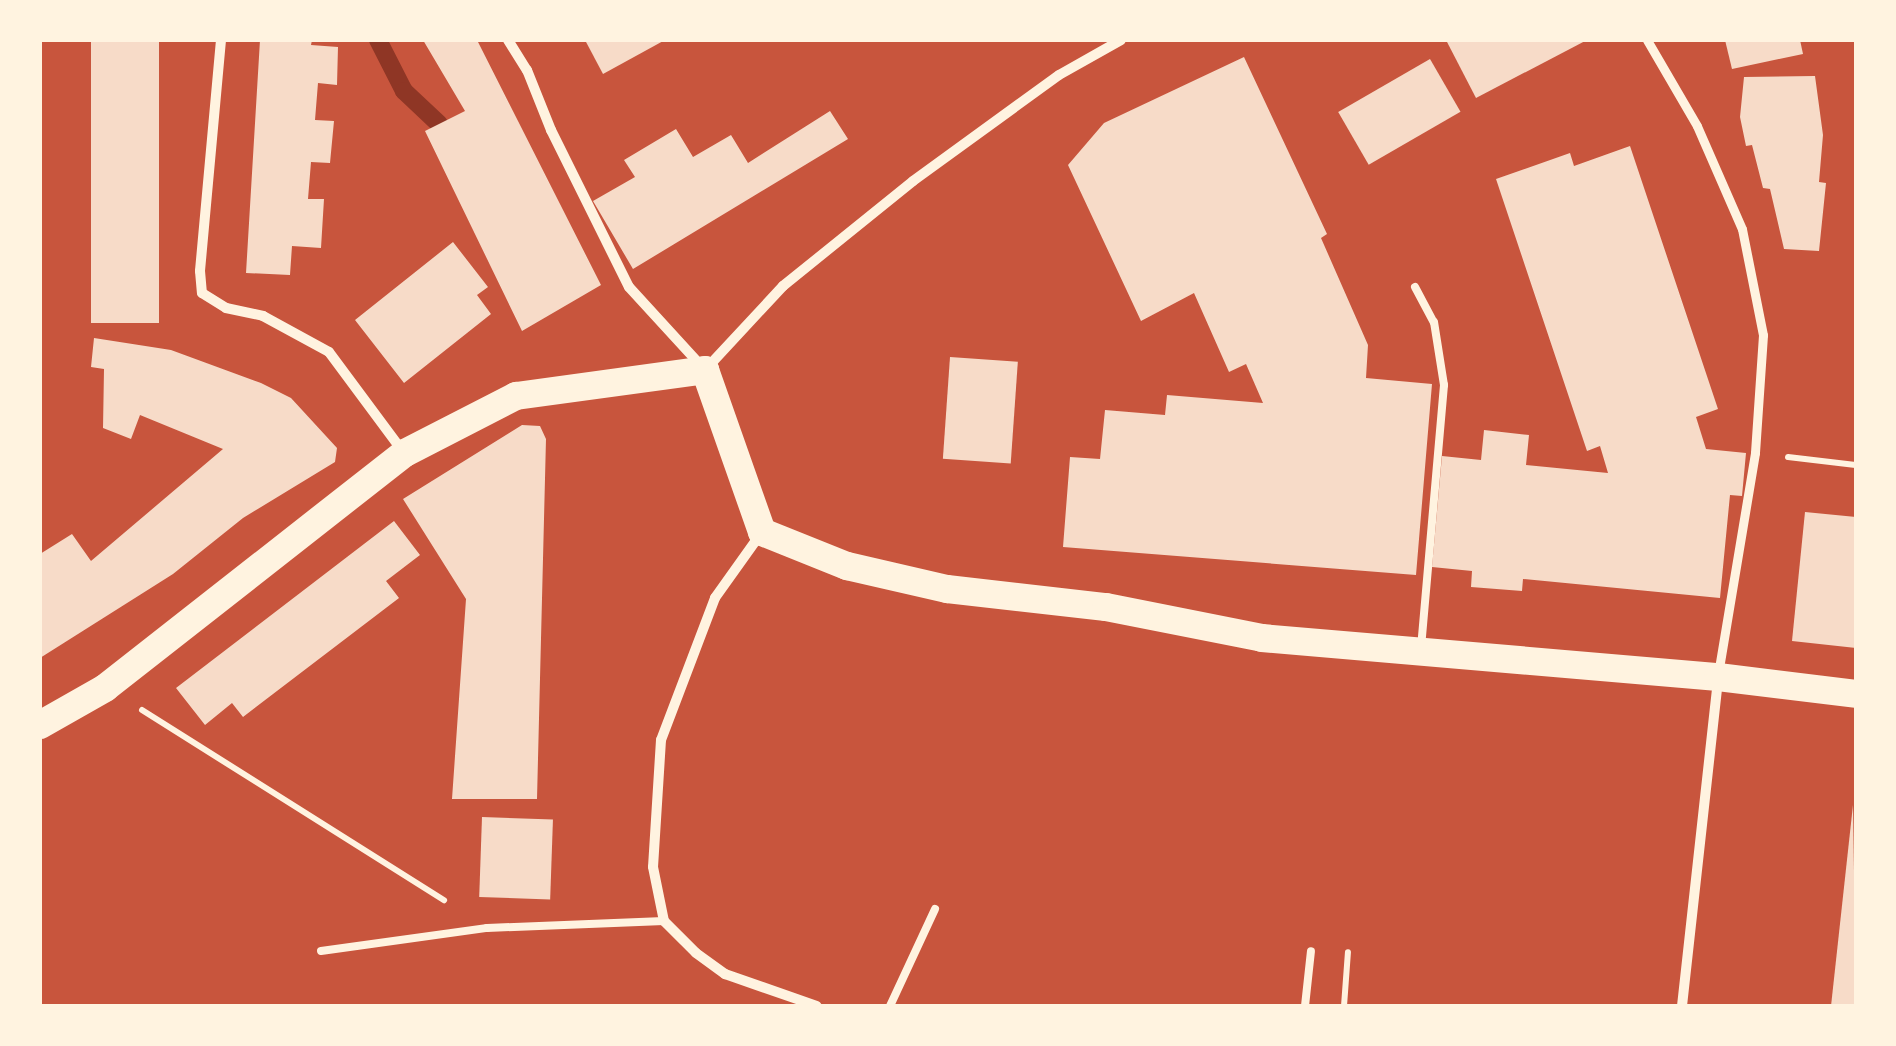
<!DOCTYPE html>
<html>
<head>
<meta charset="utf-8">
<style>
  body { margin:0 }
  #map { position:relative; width:1896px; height:1046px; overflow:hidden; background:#c8553d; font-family:Roboto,sans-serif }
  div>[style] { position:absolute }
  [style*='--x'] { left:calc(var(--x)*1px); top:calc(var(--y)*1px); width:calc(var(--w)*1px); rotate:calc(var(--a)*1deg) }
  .stream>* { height:18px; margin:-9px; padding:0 9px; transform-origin:9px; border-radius:9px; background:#8f3625 }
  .building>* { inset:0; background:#f7dbc8; transform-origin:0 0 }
  .path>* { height:6px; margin:-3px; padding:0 3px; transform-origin:3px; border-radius:3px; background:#fff3e0 }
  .service>* { height:8px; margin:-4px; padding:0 4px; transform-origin:4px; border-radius:4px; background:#fff3e0 }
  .pedestrian>* { height:9px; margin:-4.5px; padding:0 4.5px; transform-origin:4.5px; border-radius:4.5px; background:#fff3e0 }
  .minor>* { height:10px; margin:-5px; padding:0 5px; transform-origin:5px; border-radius:5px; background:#fff3e0 }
  .trunk>* { height:28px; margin:-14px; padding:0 14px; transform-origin:14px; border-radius:14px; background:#fff3e0 }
  span { translate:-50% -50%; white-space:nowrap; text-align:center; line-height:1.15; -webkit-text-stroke:8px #fff3e0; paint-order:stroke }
  .frame { position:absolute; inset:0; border:42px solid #fff3e0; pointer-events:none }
</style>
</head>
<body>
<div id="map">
  <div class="stream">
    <div style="--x:378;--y:40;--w:57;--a:63"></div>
    <div style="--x:404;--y:91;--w:48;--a:43.3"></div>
  </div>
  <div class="building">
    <div style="left:91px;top:40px;width:68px;height:283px"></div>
    <div style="clip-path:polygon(260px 40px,312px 40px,311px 45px,338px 47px,337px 85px,318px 83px,315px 120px,334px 121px,330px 163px,311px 162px,308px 199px,324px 199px,321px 248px,292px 246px,290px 275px,246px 273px)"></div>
    <div style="clip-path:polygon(423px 40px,477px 40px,601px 285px,522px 331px,425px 131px,465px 111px)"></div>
    <div style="clip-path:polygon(585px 40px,665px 40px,603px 74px)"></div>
    <div style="clip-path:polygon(1446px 40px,1587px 40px,1476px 98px)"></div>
    <div style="clip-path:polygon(1725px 40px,1800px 40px,1803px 54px,1732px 69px)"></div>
    <div style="clip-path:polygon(1244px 57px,1327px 234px,1321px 238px,1368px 345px,1366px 378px,1432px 384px,1416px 575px,1063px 547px,1070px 457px,1100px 459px,1105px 410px,1165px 415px,1167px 395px,1263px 403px,1246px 364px,1229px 372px,1194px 293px,1141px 321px,1068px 165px,1104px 123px)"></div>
    <div style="left:1430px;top:59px;width:61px;height:106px;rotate:60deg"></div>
    <div style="clip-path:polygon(1815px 76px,1823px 135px,1819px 182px,1826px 183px,1819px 251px,1784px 249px,1770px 189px,1763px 188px,1752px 145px,1746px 146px,1740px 117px,1744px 77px)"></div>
    <div style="clip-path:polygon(830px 111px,848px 139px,633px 269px,593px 201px,635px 177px,624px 160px,676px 129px,693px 157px,731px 135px,748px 163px)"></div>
    <div style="clip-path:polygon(1630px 146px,1718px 409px,1696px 417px,1706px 449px,1746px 453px,1742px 496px,1730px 495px,1720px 598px,1523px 579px,1522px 591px,1471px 587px,1472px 571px,1432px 567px,1442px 456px,1481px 460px,1484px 430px,1529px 435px,1526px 465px,1608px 473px,1600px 446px,1587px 451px,1496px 179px,1570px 153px,1574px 166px)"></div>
    <div style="clip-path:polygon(453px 242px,488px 287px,477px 295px,491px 314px,404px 383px,355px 320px)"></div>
    <div style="clip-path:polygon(94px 338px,171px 350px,261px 383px,291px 398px,337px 448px,335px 462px,243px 518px,173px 574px,40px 658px,40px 554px,72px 534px,91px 561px,223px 449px,140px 415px,131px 439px,103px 428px,104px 369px,91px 367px)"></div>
    <div style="left:950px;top:357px;width:68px;height:102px;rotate:4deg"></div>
    <div style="clip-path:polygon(522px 425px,540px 426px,546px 439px,537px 799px,452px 799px,466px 599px,403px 499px)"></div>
    <div style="clip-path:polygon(1805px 512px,1856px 517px,1856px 648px,1792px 641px)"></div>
    <div style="clip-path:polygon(394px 521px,420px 555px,386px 581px,399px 598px,243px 717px,232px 703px,205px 725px,176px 688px)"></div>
    <div style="clip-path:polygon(1853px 805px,1856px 1006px,1831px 1006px)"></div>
    <div style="left:482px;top:817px;width:71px;height:80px;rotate:2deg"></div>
  </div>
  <div class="path">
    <div style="--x:1788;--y:457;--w:68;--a:6.7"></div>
    <div style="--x:142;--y:710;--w:357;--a:32.2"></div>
    <div style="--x:1344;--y:1006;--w:54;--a:-85.8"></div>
  </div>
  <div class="service">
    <div style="--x:1415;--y:287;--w:40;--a:62"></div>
    <div style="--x:1434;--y:322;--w:64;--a:81"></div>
    <div style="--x:1444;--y:385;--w:262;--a:95"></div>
    <div style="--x:321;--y:951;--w:168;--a:-7.9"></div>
    <div style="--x:487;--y:928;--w:177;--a:-2.3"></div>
    <div style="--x:890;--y:1006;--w:107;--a:-65.1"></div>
    <div style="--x:1305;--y:1006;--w:55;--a:-83.8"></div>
  </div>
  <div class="pedestrian">
    <div style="--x:1647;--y:40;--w:99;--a:59.8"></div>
    <div style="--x:1697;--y:126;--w:112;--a:66.4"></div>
    <div style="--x:1742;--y:229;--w:108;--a:78.8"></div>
    <div style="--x:1763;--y:335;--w:118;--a:93.9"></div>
    <div style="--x:1755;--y:453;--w:224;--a:99.5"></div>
  </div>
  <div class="minor">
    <div style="--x:221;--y:40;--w:232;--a:95.2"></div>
    <div style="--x:200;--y:271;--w:22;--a:85"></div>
    <div style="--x:202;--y:293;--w:28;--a:32"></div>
    <div style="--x:226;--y:308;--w:38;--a:12"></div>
    <div style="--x:263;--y:316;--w:75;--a:28.6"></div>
    <div style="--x:329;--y:352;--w:126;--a:53.4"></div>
    <div style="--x:508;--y:40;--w:36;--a:58"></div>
    <div style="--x:527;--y:70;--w:65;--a:68.2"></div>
    <div style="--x:551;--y:130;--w:175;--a:63.6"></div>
    <div style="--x:629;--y:287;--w:113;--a:47.5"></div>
    <div style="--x:705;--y:370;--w:115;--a:-47.1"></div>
    <div style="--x:783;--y:286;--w:167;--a:-38.9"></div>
    <div style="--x:913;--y:181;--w:180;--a:-36"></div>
    <div style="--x:1059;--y:75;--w:71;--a:-29.4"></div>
    <div style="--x:762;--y:532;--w:81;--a:125.5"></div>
    <div style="--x:715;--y:598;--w:152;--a:110.8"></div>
    <div style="--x:661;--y:740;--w:127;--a:93.6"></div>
    <div style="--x:653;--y:867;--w:55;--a:78.5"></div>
    <div style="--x:664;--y:921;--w:45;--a:45"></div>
    <div style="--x:696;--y:953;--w:36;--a:36"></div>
    <div style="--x:725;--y:974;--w:97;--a:19.2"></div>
    <div style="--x:1682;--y:1006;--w:330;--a:-83.7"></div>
  </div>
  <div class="trunk">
    <div style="--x:40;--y:725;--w:75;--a:-29.6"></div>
    <div style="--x:105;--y:688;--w:381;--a:-38.1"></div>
    <div style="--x:405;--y:453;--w:125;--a:-27.2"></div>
    <div style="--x:516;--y:396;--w:191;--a:-7.8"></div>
    <div style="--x:705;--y:370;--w:172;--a:70.6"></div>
    <div style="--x:762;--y:532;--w:92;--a:21.8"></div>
    <div style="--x:847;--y:566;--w:103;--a:13"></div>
    <div style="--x:947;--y:589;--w:160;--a:6.5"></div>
    <div style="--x:1106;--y:607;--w:159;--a:11.2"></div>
    <div style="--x:1262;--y:638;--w:458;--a:4.9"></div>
    <div style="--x:1718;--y:677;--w:139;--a:7"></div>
  </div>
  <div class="frame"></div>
</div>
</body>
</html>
